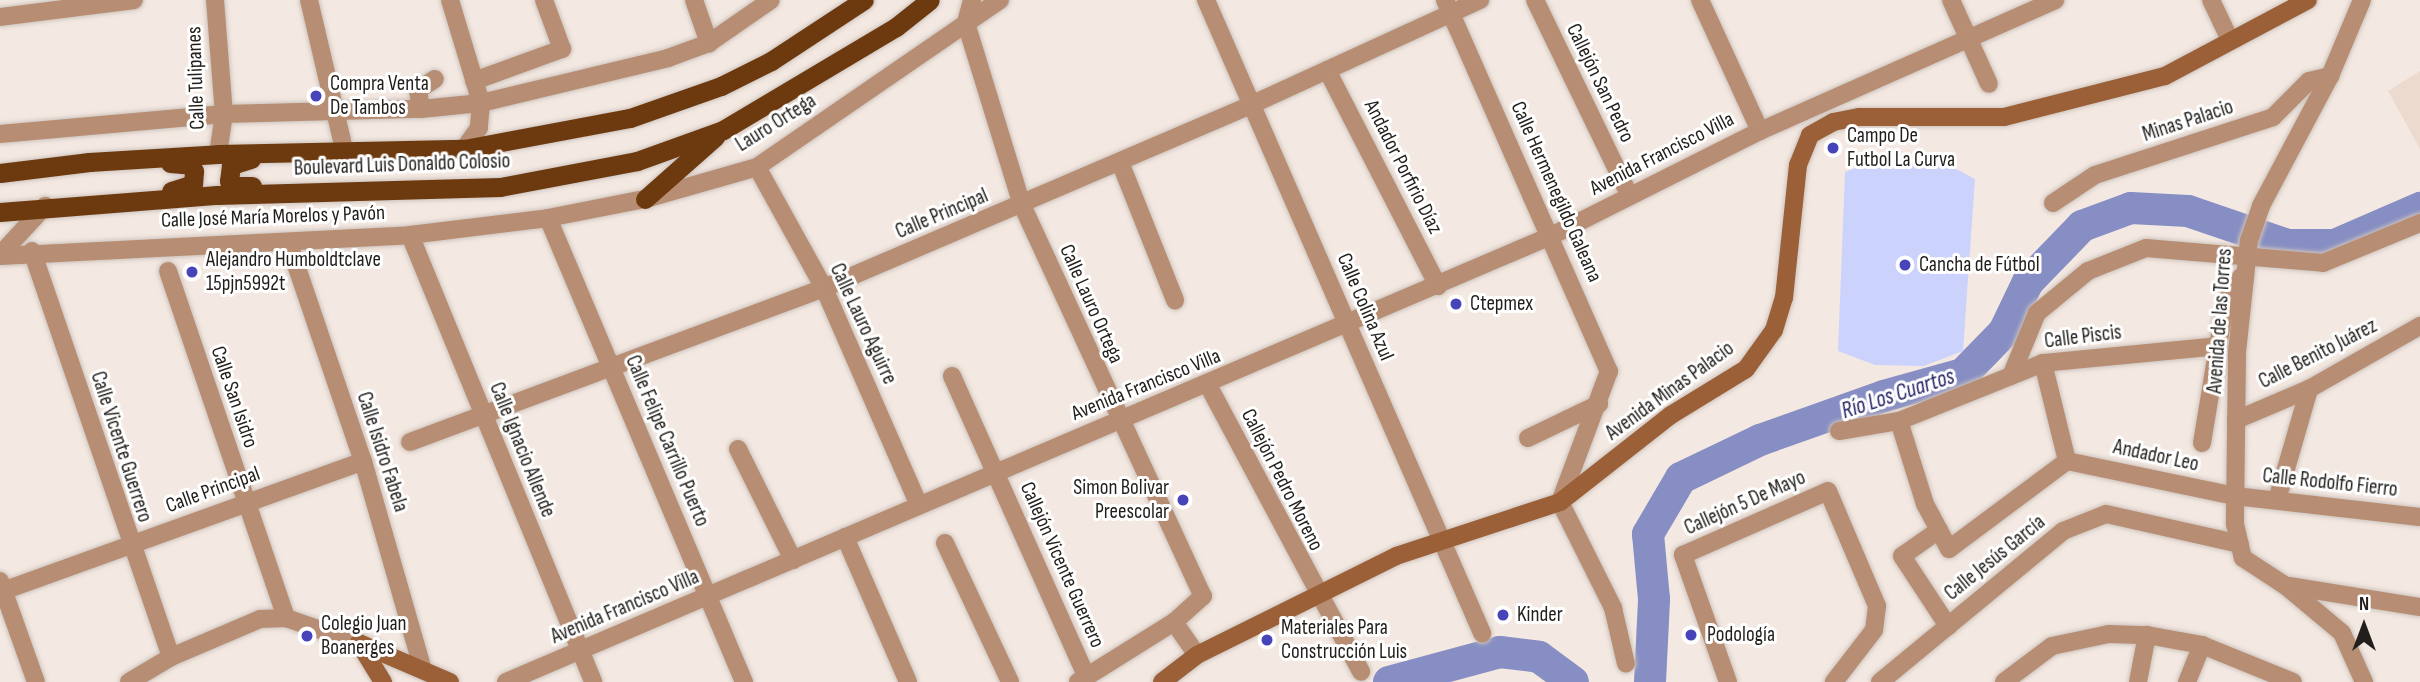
<!DOCTYPE html>
<html>
<head>
<meta charset="utf-8">
<style>
  body { margin:0 }
  #map { position:relative; width:2420px; height:682px; overflow:hidden; background:#f4e9e2; font-family:"Sofia Sans Condensed",sans-serif }
  div>[style] { position:absolute }
  [style*='--x'] { left:calc(var(--x)*1px); top:calc(var(--y)*1px); width:calc(var(--w)*1px); rotate:calc(var(--a)*1deg) }
  .built>* { inset:0; background:#ecdacf }
  .green>* { inset:0; background:#cbd2fc }
  .river>* { height:32px; margin:-16px; padding:0 16px; transform-origin:16px; border-radius:16px; background:#878ec3 }
  .roads { filter:drop-shadow(0 0 2px #cec4be) drop-shadow(0 0 2px #cec4be) }
  .minor>* { height:18px; margin:-9px; padding:0 9px; transform-origin:9px; border-radius:9px; background:#b78e73 }
  .tertiary>* { height:18px; margin:-9px; padding:0 9px; transform-origin:9px; border-radius:9px; background:#b78e73 }
  .secondary>* { height:18px; margin:-9px; padding:0 9px; transform-origin:9px; border-radius:9px; background:#9b6037 }
  .trunk>* { height:19px; margin:-9.5px; padding:0 9.5px; transform-origin:9.5px; border-radius:9.5px; background:#6d3a10 }
  .dots>* { width:19px; height:19px; translate:-50% -50%; box-sizing:border-box; border:4px solid #fff; border-radius:50% }
  span { translate:-50% -50%; white-space:nowrap; text-align:center; line-height:1.15; -webkit-text-stroke:6px #fff; paint-order:stroke }
  .street-label { font-size:21px; color:#211e1b }
  .poi-label { font-size:21px; color:#211e1b }
  .left { translate:0 -50%; text-align:left }
  .right { translate:-100% -50%; text-align:right }
  .water-label { font-size:23px; color:#252565; font-style:italic }
  .north { position:absolute; left:2329px; top:591px; width:70px; height:70px; -webkit-text-stroke:5px #fff; paint-order:stroke; rotate:0deg; font-size:19px; font-weight:700; line-height:28px; text-align:center; color:#211e1b }
  .north::after { content:''; display:block; margin:auto; width:24px; height:32px; background:#211e1b; clip-path:polygon(50% 0,100% 100%,50% 72%,0 100%) }
</style>
</head>
<body>
<div id="map">
  <div class="built">
    <div style="clip-path:polygon(2420px 71px,2420px 149px,2388px 91px)"></div>
  </div>
  <div class="green">
    <div style="clip-path:polygon(1885px 156px,1932px 156px,1975px 179px,1963px 351px,1924px 366px,1875px 365px,1838px 351px,1845px 172px)"></div>
  </div>
  <div class="river">
    <div style="--x:1389;--y:682;--w:115;--a:-15.1"></div>
    <div style="--x:1500;--y:652;--w:39;--a:7"></div>
    <div style="--x:1539;--y:657;--w:42;--a:36.3"></div>
    <div style="--x:1650;--y:682;--w:83;--a:-87.2"></div>
    <div style="--x:1654;--y:599;--w:65;--a:-95.3"></div>
    <div style="--x:1648;--y:534;--w:65;--a:-59.5"></div>
    <div style="--x:1681;--y:478;--w:88;--a:-25.7"></div>
    <div style="--x:1760;--y:440;--w:132;--a:-19.5"></div>
    <div style="--x:1884;--y:396;--w:82;--a:-15.6"></div>
    <div style="--x:1963;--y:374;--w:59;--a:-45.7"></div>
    <div style="--x:2004;--y:332;--w:55;--a:-64.4"></div>
    <div style="--x:2028;--y:282;--w:78;--a:-46"></div>
    <div style="--x:2082;--y:226;--w:52;--a:-20.2"></div>
    <div style="--x:2131;--y:208;--w:57;--a:3"></div>
    <div style="--x:2188;--y:211;--w:106;--a:18.8"></div>
    <div style="--x:2288;--y:245;--w:47;--a:0"></div>
    <div style="--x:2335;--y:245;--w:93;--a:-23.5"></div>
  </div>
  <div class="roads">
    <div class="minor">
      <div style="--x:215;--y:0;--w:114;--a:85.5"></div>
      <div style="--x:224;--y:114;--w:40;--a:98.5"></div>
      <div style="--x:309;--y:0;--w:157;--a:76.8"></div>
      <div style="--x:450;--y:0;--w:108;--a:73.2"></div>
      <div style="--x:481;--y:103;--w:25;--a:95"></div>
      <div style="--x:479;--y:128;--w:26;--a:126"></div>
      <div style="--x:694;--y:0;--w:46;--a:70.8"></div>
      <div style="--x:972;--y:0;--w:24;--a:105"></div>
      <div style="--x:966;--y:23;--w:190;--a:72.9"></div>
      <div style="--x:1022;--y:205;--w:431;--a:65.2"></div>
      <div style="--x:1203;--y:596;--w:39;--a:138"></div>
      <div style="--x:1206;--y:0;--w:691;--a:66.44"></div>
      <div style="--x:1445;--y:0;--w:406;--a:66.2"></div>
      <div style="--x:1609;--y:371;--w:140;--a:110.5"></div>
      <div style="--x:1560;--y:502;--w:119;--a:63.4"></div>
      <div style="--x:1613;--y:608;--w:57;--a:76.9"></div>
      <div style="--x:1535;--y:0;--w:207;--a:64.2"></div>
      <div style="--x:1700;--y:0;--w:144;--a:65.4"></div>
      <div style="--x:1951;--y:0;--w:92;--a:65.7"></div>
      <div style="--x:2211;--y:0;--w:44;--a:64.6"></div>
      <div style="--x:2362;--y:0;--w:82;--a:112.8"></div>
      <div style="--x:2330;--y:76;--w:147;--a:118"></div>
      <div style="--x:2261;--y:206;--w:36;--a:109"></div>
      <div style="--x:2249;--y:240;--w:114;--a:96.1"></div>
      <div style="--x:2237;--y:353;--w:171;--a:90.7"></div>
      <div style="--x:2235;--y:524;--w:35;--a:77"></div>
      <div style="--x:2243;--y:558;--w:51;--a:33.1"></div>
      <div style="--x:2286;--y:586;--w:73;--a:40"></div>
      <div style="--x:2342;--y:633;--w:54;--a:65.8"></div>
      <div style="--x:0;--y:17;--w:135;--a:-7.2"></div>
      <div style="--x:1327;--y:70;--w:243;--a:62.8"></div>
      <div style="--x:474;--y:81;--w:94;--a:-20"></div>
      <div style="--x:562;--y:49;--w:52;--a:-110.2"></div>
      <div style="--x:421;--y:109;--w:19;--a:-99"></div>
      <div style="--x:418;--y:90;--w:20;--a:-33"></div>
      <div style="--x:0;--y:134;--w:225;--a:-5.1"></div>
      <div style="--x:224;--y:114;--w:197;--a:-1.5"></div>
      <div style="--x:421;--y:109;--w:60;--a:-5.7"></div>
      <div style="--x:481;--y:103;--w:192;--a:-13.5"></div>
      <div style="--x:668;--y:58;--w:44;--a:-20.1"></div>
      <div style="--x:709;--y:43;--w:75;--a:-34.7"></div>
      <div style="--x:1120;--y:162;--w:149;--a:68.3"></div>
      <div style="--x:757;--y:167;--w:138;--a:61"></div>
      <div style="--x:824;--y:288;--w:237;--a:66.4"></div>
      <div style="--x:2053;--y:203;--w:50;--a:-33.7"></div>
      <div style="--x:2095;--y:175;--w:187;--a:-18"></div>
      <div style="--x:2273;--y:117;--w:51;--a:-45"></div>
      <div style="--x:2309;--y:81;--w:22;--a:-13"></div>
      <div style="--x:548;--y:218;--w:504;--a:67.1"></div>
      <div style="--x:410;--y:235;--w:483;--a:67.7"></div>
      <div style="--x:291;--y:250;--w:223;--a:71.2"></div>
      <div style="--x:363;--y:461;--w:217;--a:74"></div>
      <div style="--x:32;--y:251;--w:429;--a:71.1"></div>
      <div style="--x:0;--y:255;--w:67;--a:-47.4"></div>
      <div style="--x:0;--y:256;--w:411;--a:-2.9"></div>
      <div style="--x:410;--y:235;--w:139;--a:-7"></div>
      <div style="--x:548;--y:218;--w:99;--a:-11.1"></div>
      <div style="--x:645;--y:199;--w:116;--a:-15.9"></div>
      <div style="--x:757;--y:167;--w:295;--a:-34.5"></div>
      <div style="--x:168;--y:271;--w:367;--a:71.2"></div>
      <div style="--x:2043;--y:363;--w:101;--a:76.2"></div>
      <div style="--x:952;--y:376;--w:329;--a:65.9"></div>
      <div style="--x:2011;--y:376;--w:68;--a:-67.6"></div>
      <div style="--x:2037;--y:313;--w:66;--a:-39.5"></div>
      <div style="--x:2088;--y:271;--w:62;--a:-21.6"></div>
      <div style="--x:2146;--y:248;--w:178;--a:4.8"></div>
      <div style="--x:2323;--y:263;--w:105;--a:-22.4"></div>
      <div style="--x:1208;--y:385;--w:325;--a:61.9"></div>
      <div style="--x:2236;--y:420;--w:79;--a:-23"></div>
      <div style="--x:2309;--y:389;--w:128;--a:-29.6"></div>
      <div style="--x:1899;--y:421;--w:87;--a:72.6"></div>
      <div style="--x:1925;--y:504;--w:51;--a:61.9"></div>
      <div style="--x:1949;--y:549;--w:147;--a:-36.7"></div>
      <div style="--x:2067;--y:461;--w:172;--a:11.8"></div>
      <div style="--x:2235;--y:496;--w:186;--a:6.5"></div>
      <div style="--x:1839;--y:431;--w:61;--a:-9.5"></div>
      <div style="--x:1899;--y:421;--w:155;--a:-21.9"></div>
      <div style="--x:2043;--y:363;--w:176;--a:-5.5"></div>
      <div style="--x:1528;--y:438;--w:79;--a:-25.6"></div>
      <div style="--x:410;--y:442;--w:442;--a:-20.4"></div>
      <div style="--x:824;--y:288;--w:467;--a:-23.2"></div>
      <div style="--x:1253;--y:104;--w:250;--a:-24.6"></div>
      <div style="--x:2202;--y:443;--w:129;--a:-80.6"></div>
      <div style="--x:2223;--y:316;--w:28;--a:-73"></div>
      <div style="--x:2231;--y:289;--w:17;--a:-50"></div>
      <div style="--x:738;--y:449;--w:124;--a:63.6"></div>
      <div style="--x:2277;--y:500;--w:116;--a:-73.9"></div>
      <div style="--x:1939;--y:530;--w:45;--a:144.9"></div>
      <div style="--x:1902;--y:556;--w:84;--a:56.7"></div>
      <div style="--x:845;--y:537;--w:158;--a:66.5"></div>
      <div style="--x:945;--y:543;--w:153;--a:64.9"></div>
      <div style="--x:0;--y:581;--w:107;--a:70.4"></div>
      <div style="--x:2289;--y:586;--w:133;--a:9.1"></div>
      <div style="--x:0;--y:592;--w:386;--a:-19.8"></div>
      <div style="--x:506;--y:682;--w:1138;--a:-23.12"></div>
      <div style="--x:1553;--y:235;--w:232;--a:-26.7"></div>
      <div style="--x:1760;--y:131;--w:323;--a:-23.9"></div>
      <div style="--x:1078;--y:682;--w:113;--a:-32"></div>
      <div style="--x:1174;--y:622;--w:40;--a:55.1"></div>
      <div style="--x:1728;--y:682;--w:135;--a:-109.5"></div>
      <div style="--x:1683;--y:555;--w:158;--a:-23.8"></div>
      <div style="--x:1828;--y:491;--w:125;--a:66.9"></div>
      <div style="--x:1877;--y:606;--w:24;--a:97"></div>
      <div style="--x:1874;--y:630;--w:66;--a:127.6"></div>
      <div style="--x:1880;--y:682;--w:237;--a:-39.5"></div>
      <div style="--x:2063;--y:531;--w:46;--a:-21.6"></div>
      <div style="--x:2106;--y:514;--w:137;--a:12.6"></div>
      <div style="--x:2004;--y:682;--w:60;--a:-36.9"></div>
      <div style="--x:2052;--y:646;--w:58;--a:-11.9"></div>
      <div style="--x:2109;--y:634;--w:38;--a:2"></div>
      <div style="--x:2147;--y:635;--w:56;--a:10.3"></div>
      <div style="--x:2202;--y:645;--w:98;--a:22.1"></div>
      <div style="--x:2138;--y:682;--w:48;--a:-79.2"></div>
      <div style="--x:2187;--y:682;--w:40;--a:-68"></div>
    </div>
    <div class="tertiary">
      <div style="--x:129;--y:682;--w:49;--a:-30.8"></div>
      <div style="--x:171;--y:657;--w:97;--a:-23.1"></div>
      <div style="--x:260;--y:619;--w:26;--a:-2"></div>
      <div style="--x:286;--y:618;--w:77;--a:18.9"></div>
    </div>
    <div class="secondary">
      <div style="--x:359;--y:643;--w:99;--a:23.2"></div>
      <div style="--x:359;--y:643;--w:46;--a:58.4"></div>
      <div style="--x:1162;--y:682;--w:44;--a:-37.6"></div>
      <div style="--x:1197;--y:655;--w:222;--a:-26.4"></div>
      <div style="--x:1396;--y:556;--w:173;--a:-18.2"></div>
      <div style="--x:1560;--y:502;--w:141;--a:-38.1"></div>
      <div style="--x:1671;--y:415;--w:88;--a:-31.5"></div>
      <div style="--x:1746;--y:369;--w:48;--a:-54.3"></div>
      <div style="--x:1774;--y:330;--w:34;--a:-73"></div>
      <div style="--x:1784;--y:298;--w:134;--a:-84"></div>
      <div style="--x:1798;--y:165;--w:32;--a:-68"></div>
      <div style="--x:1810;--y:135;--w:26;--a:-29"></div>
      <div style="--x:1833;--y:122;--w:26;--a:-11"></div>
      <div style="--x:1859;--y:117;--w:145;--a:0"></div>
      <div style="--x:2004;--y:117;--w:166;--a:-14.3"></div>
      <div style="--x:2165;--y:76;--w:162;--a:-28"></div>
    </div>
    <div class="trunk">
      <div style="--x:251;--y:159;--w:21;--a:163"></div>
      <div style="--x:231;--y:165;--w:16;--a:97"></div>
      <div style="--x:229;--y:181;--w:8;--a:40"></div>
      <div style="--x:235;--y:186;--w:17;--a:0"></div>
      <div style="--x:170;--y:163;--w:21;--a:5"></div>
      <div style="--x:191;--y:165;--w:7;--a:63"></div>
      <div style="--x:194;--y:171;--w:13;--a:94"></div>
      <div style="--x:193;--y:184;--w:23;--a:162"></div>
      <div style="--x:0;--y:173;--w:90;--a:-7"></div>
      <div style="--x:89;--y:162;--w:129;--a:-3.5"></div>
      <div style="--x:218;--y:154;--w:246;--a:-1.2"></div>
      <div style="--x:464;--y:149;--w:169;--a:-10.6"></div>
      <div style="--x:630;--y:118;--w:96;--a:-19.4"></div>
      <div style="--x:721;--y:86;--w:56;--a:-26.6"></div>
      <div style="--x:771;--y:61;--w:111;--a:-33.3"></div>
      <div style="--x:645;--y:199;--w:94;--a:-41.5"></div>
      <div style="--x:0;--y:212;--w:218;--a:-4.5"></div>
      <div style="--x:217;--y:195;--w:283;--a:-1.6"></div>
      <div style="--x:500;--y:187;--w:139;--a:-10.7"></div>
      <div style="--x:637;--y:161;--w:91;--a:-19.8"></div>
      <div style="--x:723;--y:130;--w:201;--a:-30.8"></div>
      <div style="--x:896;--y:27;--w:43;--a:-38.5"></div>
    </div>
  </div>
  <div class="dots">
    <div style="left:316px;top:96px;background:#4744ba"></div>
    <div style="left:1833px;top:148px;background:#4744ba"></div>
    <div style="left:1905px;top:265px;background:#4744ba"></div>
    <div style="left:192px;top:272px;background:#4744ba"></div>
    <div style="left:1456px;top:304px;background:#4744ba"></div>
    <div style="left:1183px;top:500px;background:#4744ba"></div>
    <div style="left:1503px;top:615px;background:#4744ba"></div>
    <div style="left:1691px;top:635px;background:#4744ba"></div>
    <div style="left:307px;top:636px;background:#4744ba"></div>
    <div style="left:1267px;top:640px;background:#4744ba"></div>
  </div>
  <div class="street-label">
    <span style="left:196px;top:78px;rotate:-92deg">Calle Tulipanes</span>
    <span style="left:1600px;top:83px;rotate:64deg">Callejón San Pedro</span>
    <span style="left:2188px;top:121px;rotate:-18deg">Minas Palacio</span>
    <span style="left:776px;top:123px;rotate:-32deg">Lauro Ortega</span>
    <span style="left:1662px;top:154px;rotate:-27deg">Avenida Francisco Villa</span>
    <span style="left:402px;top:165px;rotate:-2deg">Boulevard Luis Donaldo Colosio</span>
    <span style="left:1403px;top:167px;rotate:63deg">Andador Porfirio Díaz</span>
    <span style="left:1556px;top:192px;rotate:66deg">Calle Hermenegildo Galeana</span>
    <span style="left:942px;top:214px;rotate:-23deg">Calle Principal</span>
    <span style="left:273px;top:217px;rotate:-2deg">Calle José María Morelos y Pavón</span>
    <span style="left:1091px;top:304px;rotate:66deg">Calle Lauro Ortega</span>
    <span style="left:1365px;top:307px;rotate:67deg">Calle Colina Azul</span>
    <span style="left:2220px;top:321px;rotate:-86deg">Avenida de las Torres</span>
    <span style="left:863px;top:324px;rotate:65deg">Calle Lauro Aguirre</span>
    <span style="left:2083px;top:337px;rotate:-7deg">Calle Piscis</span>
    <span style="left:2318px;top:354px;rotate:-27deg">Calle Benito Juárez</span>
    <span style="left:1146px;top:385px;rotate:-22deg">Avenida Francisco Villa</span>
    <span style="left:1670px;top:391px;rotate:-36deg">Avenida Minas Palacio</span>
    <span style="left:234px;top:397px;rotate:71deg">Calle San Isidro</span>
    <span style="left:667px;top:441px;rotate:67deg">Calle Felipe Carrillo Puerto</span>
    <span style="left:121px;top:447px;rotate:72deg">Calle Vicente Guerrero</span>
    <span style="left:522px;top:450px;rotate:68deg">Calle Ignacio Allende</span>
    <span style="left:382px;top:452px;rotate:72deg">Calle Isidro Fabela</span>
    <span style="left:2156px;top:456px;rotate:12deg">Andador Leo</span>
    <span style="left:1282px;top:480px;rotate:63deg">Callejón Pedro Moreno</span>
    <span style="left:2330px;top:483px;rotate:6deg">Calle Rodolfo Fierro</span>
    <span style="left:213px;top:490px;rotate:-20deg">Calle Principal</span>
    <span style="left:1745px;top:503px;rotate:-24deg">Callejón 5 De Mayo</span>
    <span style="left:1995px;top:558px;rotate:-39deg">Calle Jesús García</span>
    <span style="left:1062px;top:565px;rotate:66deg">Callejón Vicente Guerrero</span>
    <span style="left:625px;top:607px;rotate:-23deg">Avenida Francisco Villa</span>
  </div>
  <div class="poi-label">
    <span class="left" style="left:330px;top:96px">Compra Venta<br>De Tambos</span>
    <span class="left" style="left:1847px;top:148px">Campo De<br>Futbol La Curva</span>
    <span class="left" style="left:206px;top:272px">Alejandro Humboldtclave<br>15pjn5992t</span>
    <span class="left" style="left:1919px;top:265px">Cancha de Fútbol</span>
    <span class="left" style="left:1470px;top:304px">Ctepmex</span>
    <span class="right" style="left:1169px;top:500px">Simon Bolivar<br>Preescolar</span>
    <span class="left" style="left:1517px;top:615px">Kinder</span>
    <span class="left" style="left:321px;top:636px">Colegio Juan<br>Boanerges</span>
    <span class="left" style="left:1281px;top:640px">Materiales Para<br>Construcción Luis</span>
    <span class="left" style="left:1707px;top:635px">Podología</span>
  </div>
  <div class="water-label">
    <span style="left:1898px;top:394px;rotate:-18deg">Río Los Cuartos</span>
  </div>
  <div class="north">N</div>
</div>
</body>
</html>
